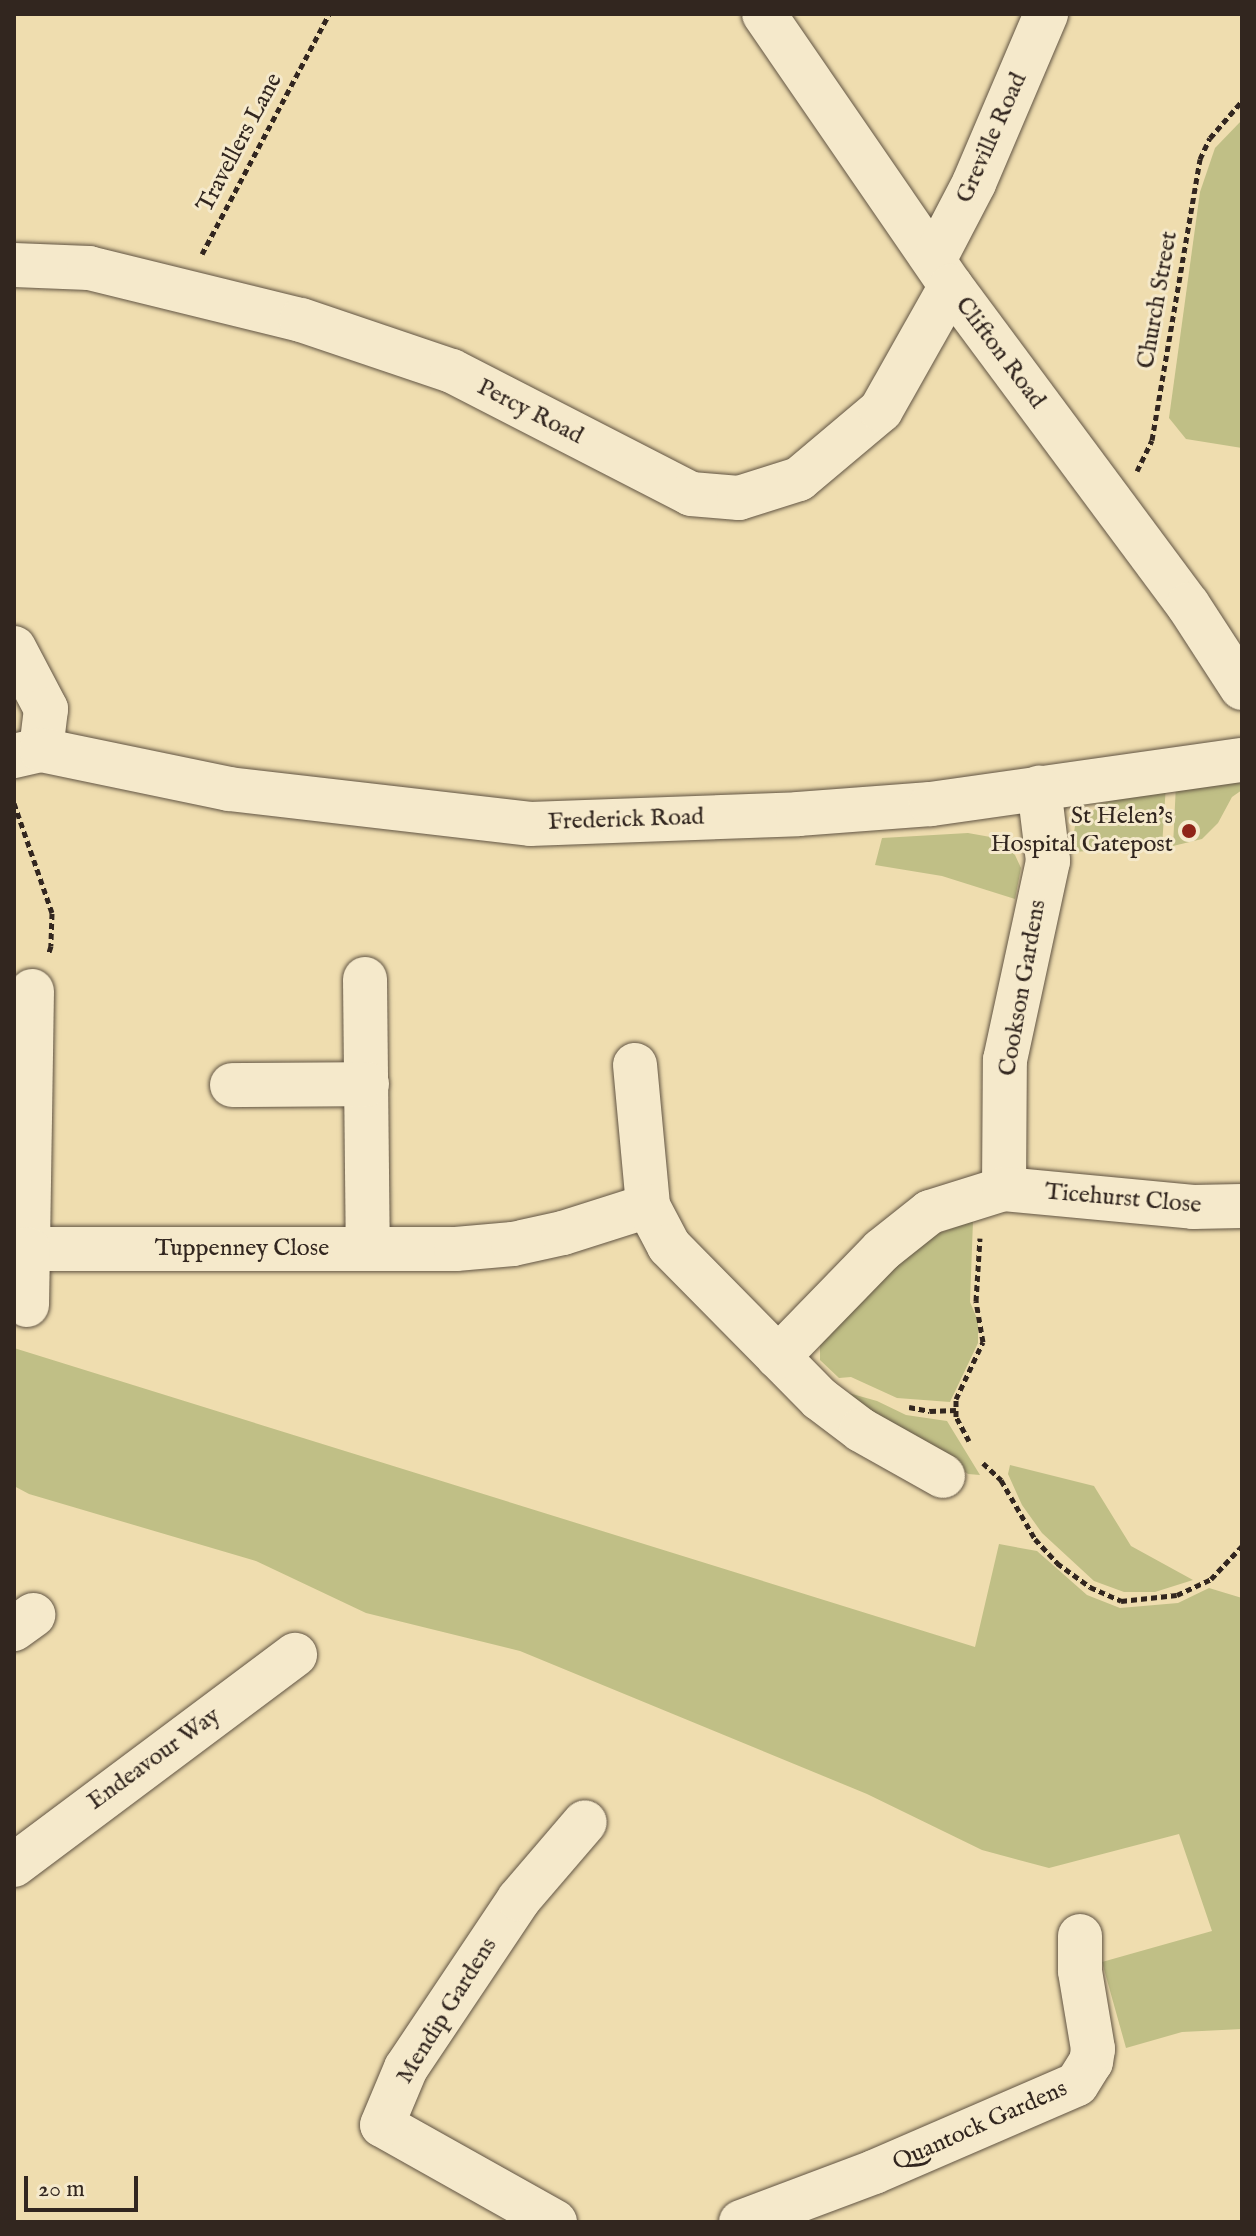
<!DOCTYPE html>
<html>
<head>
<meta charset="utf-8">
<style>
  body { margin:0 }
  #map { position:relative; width:1256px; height:2236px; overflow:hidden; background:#efddaf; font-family:"IM FELL English",serif }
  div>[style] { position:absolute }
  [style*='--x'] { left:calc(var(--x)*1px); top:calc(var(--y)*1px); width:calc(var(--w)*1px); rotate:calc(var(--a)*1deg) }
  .green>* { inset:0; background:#c0bf86 }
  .path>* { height:5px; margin-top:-2.5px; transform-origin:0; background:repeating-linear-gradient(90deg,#32261f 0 6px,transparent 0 10px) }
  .roads { filter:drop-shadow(0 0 2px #615443) drop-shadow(0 0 2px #615443) }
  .minor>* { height:44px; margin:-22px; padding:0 22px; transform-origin:22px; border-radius:22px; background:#f5e9cb }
  .dots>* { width:22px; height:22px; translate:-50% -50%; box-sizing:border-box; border:4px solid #f5e9cb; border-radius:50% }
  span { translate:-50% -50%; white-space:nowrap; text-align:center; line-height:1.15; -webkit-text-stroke:6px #f5e9cb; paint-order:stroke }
  .street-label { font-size:24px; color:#32261f }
  .poi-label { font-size:24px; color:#32261f }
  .right { translate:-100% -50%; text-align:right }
  .frame { position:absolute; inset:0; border:16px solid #32261f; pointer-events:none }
  .scale { position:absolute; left:24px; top:2176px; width:114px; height:36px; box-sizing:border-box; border:4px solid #32261f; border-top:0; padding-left:10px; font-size:24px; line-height:28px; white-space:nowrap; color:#32261f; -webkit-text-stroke:6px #f5e9cb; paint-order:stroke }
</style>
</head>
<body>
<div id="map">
  <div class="green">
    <div style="clip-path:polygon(1242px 120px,1242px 448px,1186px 439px,1169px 418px,1200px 192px,1215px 148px)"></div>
    <div style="clip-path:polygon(1242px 773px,1242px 790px,1232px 797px,1218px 823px,1202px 839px,1173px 846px,1176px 784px)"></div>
    <div style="clip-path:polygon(1166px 784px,1162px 847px,1071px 852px,1075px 826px,1101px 804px)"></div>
    <div style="clip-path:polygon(968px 833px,996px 838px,1015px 855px,1021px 868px,1015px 899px,942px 876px,875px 865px,882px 838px)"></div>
    <div style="clip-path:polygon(973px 1221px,970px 1302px,978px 1321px,978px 1343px,950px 1402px,897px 1398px,851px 1377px,839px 1378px,820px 1360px,820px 1345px,829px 1325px,931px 1236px)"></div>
    <div style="clip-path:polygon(14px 1348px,975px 1647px,999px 1544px,1037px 1551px,1087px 1595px,1120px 1608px,1178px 1603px,1209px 1588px,1242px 1598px,1242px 2029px,1182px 2032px,1126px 2048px,1102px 1962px,1212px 1931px,1179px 1834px,1049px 1868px,982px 1850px,867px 1794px,520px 1651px,366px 1613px,256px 1561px,29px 1494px,14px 1486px)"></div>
    <div style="clip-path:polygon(845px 1392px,877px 1401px,906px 1415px,947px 1421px,980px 1475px,968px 1474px,921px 1441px,872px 1416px)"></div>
    <div style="clip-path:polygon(1010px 1465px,1094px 1486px,1131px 1546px,1193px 1580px,1155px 1592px,1124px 1592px,1094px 1581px,1042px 1533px,1022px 1505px,1008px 1474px)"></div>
  </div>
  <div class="path">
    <div style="--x:202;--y:254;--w:272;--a:-62.1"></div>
    <div style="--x:1137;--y:471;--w:34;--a:-64"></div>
    <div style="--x:1152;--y:440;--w:285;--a:-80.3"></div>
    <div style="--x:1200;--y:159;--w:23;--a:-65"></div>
    <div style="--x:1210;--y:138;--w:49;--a:-49.1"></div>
    <div style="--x:14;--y:803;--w:116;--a:70.9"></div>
    <div style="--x:52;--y:913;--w:33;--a:92"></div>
    <div style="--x:51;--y:946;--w:9;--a:108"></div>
    <div style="--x:909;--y:1407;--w:21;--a:11"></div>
    <div style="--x:930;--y:1411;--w:26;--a:-2"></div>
    <div style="--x:969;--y:1441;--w:27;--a:-118"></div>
    <div style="--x:956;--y:1417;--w:18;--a:-90"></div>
    <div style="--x:956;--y:1399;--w:63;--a:-64.7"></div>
    <div style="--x:983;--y:1342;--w:42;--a:-99.7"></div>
    <div style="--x:976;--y:1301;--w:63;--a:-86.4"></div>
    <div style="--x:983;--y:1463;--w:25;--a:43"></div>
    <div style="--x:1001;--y:1480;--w:68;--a:60"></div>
    <div style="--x:1035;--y:1539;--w:33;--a:47"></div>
    <div style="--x:1057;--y:1563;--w:41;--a:36"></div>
    <div style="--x:1090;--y:1587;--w:34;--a:24"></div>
    <div style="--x:1121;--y:1601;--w:56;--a:-6.1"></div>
    <div style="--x:1177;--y:1595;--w:38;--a:-25"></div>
    <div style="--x:1211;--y:1579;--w:45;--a:-46.8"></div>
  </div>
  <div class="roads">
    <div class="minor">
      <div style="--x:764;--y:14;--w:330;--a:55.5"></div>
      <div style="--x:951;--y:286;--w:397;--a:53.4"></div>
      <div style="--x:1188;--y:605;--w:99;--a:57"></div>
      <div style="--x:934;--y:260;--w:87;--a:-62.5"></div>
      <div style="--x:974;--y:183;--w:184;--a:-66.9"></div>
      <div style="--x:14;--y:265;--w:75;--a:2.3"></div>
      <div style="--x:89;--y:268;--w:218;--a:13.8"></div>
      <div style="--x:301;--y:320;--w:159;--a:18.7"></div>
      <div style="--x:452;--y:371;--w:269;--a:27.2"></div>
      <div style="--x:691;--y:494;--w:48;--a:4.8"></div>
      <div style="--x:739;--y:498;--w:63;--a:-17.6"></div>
      <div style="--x:799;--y:479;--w:107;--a:-40.1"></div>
      <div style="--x:881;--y:410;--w:142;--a:-60.6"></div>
      <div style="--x:14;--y:648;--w:69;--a:62.3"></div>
      <div style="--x:46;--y:709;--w:41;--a:97"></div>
      <div style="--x:14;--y:756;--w:28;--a:-13"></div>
      <div style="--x:41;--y:750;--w:192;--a:11.7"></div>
      <div style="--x:229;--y:789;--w:303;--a:6.6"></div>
      <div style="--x:530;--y:824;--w:268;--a:-2.1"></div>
      <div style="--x:798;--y:814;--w:133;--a:-4.3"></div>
      <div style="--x:931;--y:804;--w:314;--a:-8.1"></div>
      <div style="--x:365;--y:979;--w:269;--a:89.4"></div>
      <div style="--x:32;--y:991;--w:258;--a:90.9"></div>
      <div style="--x:28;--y:1249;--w:428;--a:0"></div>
      <div style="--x:456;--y:1249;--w:57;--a:-5"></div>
      <div style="--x:513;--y:1244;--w:51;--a:-12.4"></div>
      <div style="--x:563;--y:1233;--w:89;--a:-17.6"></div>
      <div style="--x:635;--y:1065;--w:142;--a:84.7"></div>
      <div style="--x:648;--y:1206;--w:45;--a:62.3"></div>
      <div style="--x:669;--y:1246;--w:215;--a:45.4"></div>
      <div style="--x:820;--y:1399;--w:51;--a:37.1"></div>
      <div style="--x:861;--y:1430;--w:94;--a:29.3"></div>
      <div style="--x:232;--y:1085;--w:135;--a:-0.4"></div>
      <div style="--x:1004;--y:1189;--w:129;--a:-89.6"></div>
      <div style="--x:1005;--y:1060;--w:204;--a:-77.8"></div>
      <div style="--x:1048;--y:861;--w:74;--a:-97"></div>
      <div style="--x:27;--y:1305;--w:56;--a:-89"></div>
      <div style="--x:778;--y:1357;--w:149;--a:-45.8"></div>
      <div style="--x:882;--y:1250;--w:61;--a:-38.4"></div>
      <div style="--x:930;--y:1212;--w:77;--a:-17.3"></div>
      <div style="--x:1004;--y:1189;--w:190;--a:5.4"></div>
      <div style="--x:1193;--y:1207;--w:49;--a:-1.2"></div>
      <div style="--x:14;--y:1629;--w:24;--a:-36"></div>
      <div style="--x:14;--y:1865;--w:351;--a:-36.8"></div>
      <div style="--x:555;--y:2222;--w:198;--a:-150.7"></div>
      <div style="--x:382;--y:2125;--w:62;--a:-67.2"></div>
      <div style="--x:406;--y:2068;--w:203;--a:-56.2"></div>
      <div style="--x:519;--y:1899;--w:101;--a:-49.4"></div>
      <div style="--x:741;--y:2222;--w:142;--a:-20.6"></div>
      <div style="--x:874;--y:2172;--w:221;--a:-23.4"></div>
      <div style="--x:1077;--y:2084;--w:26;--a:-58"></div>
      <div style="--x:1091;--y:2062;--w:13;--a:-81"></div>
      <div style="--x:1093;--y:2049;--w:79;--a:-99.5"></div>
      <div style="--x:1080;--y:1971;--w:35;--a:-90"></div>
    </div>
  </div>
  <div class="dots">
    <div style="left:1189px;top:831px;background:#8f2418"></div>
  </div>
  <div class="street-label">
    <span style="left:992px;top:138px;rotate:-66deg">Greville Road</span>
    <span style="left:240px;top:143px;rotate:-62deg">Travellers Lane</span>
    <span style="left:1158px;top:300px;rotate:-80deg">Church Street</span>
    <span style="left:1000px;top:353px;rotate:53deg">Clifton Road</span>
    <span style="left:530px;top:412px;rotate:27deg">Percy Road</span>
    <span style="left:626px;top:820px;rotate:-2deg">Frederick Road</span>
    <span style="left:1023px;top:988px;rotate:-80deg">Cookson Gardens</span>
    <span style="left:1123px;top:1199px;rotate:5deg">Ticehurst Close</span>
    <span style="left:242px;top:1249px">Tuppenney Close</span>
    <span style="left:154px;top:1759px;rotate:-36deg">Endeavour Way</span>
    <span style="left:447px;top:2011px;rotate:-58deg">Mendip Gardens</span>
    <span style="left:980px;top:2126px;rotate:-24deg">Quantock Gardens</span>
  </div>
  <div class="poi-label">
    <span class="right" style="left:1173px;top:831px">St Helen's<br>Hospital Gatepost</span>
  </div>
  <div class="frame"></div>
  <div class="scale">20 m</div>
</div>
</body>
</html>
